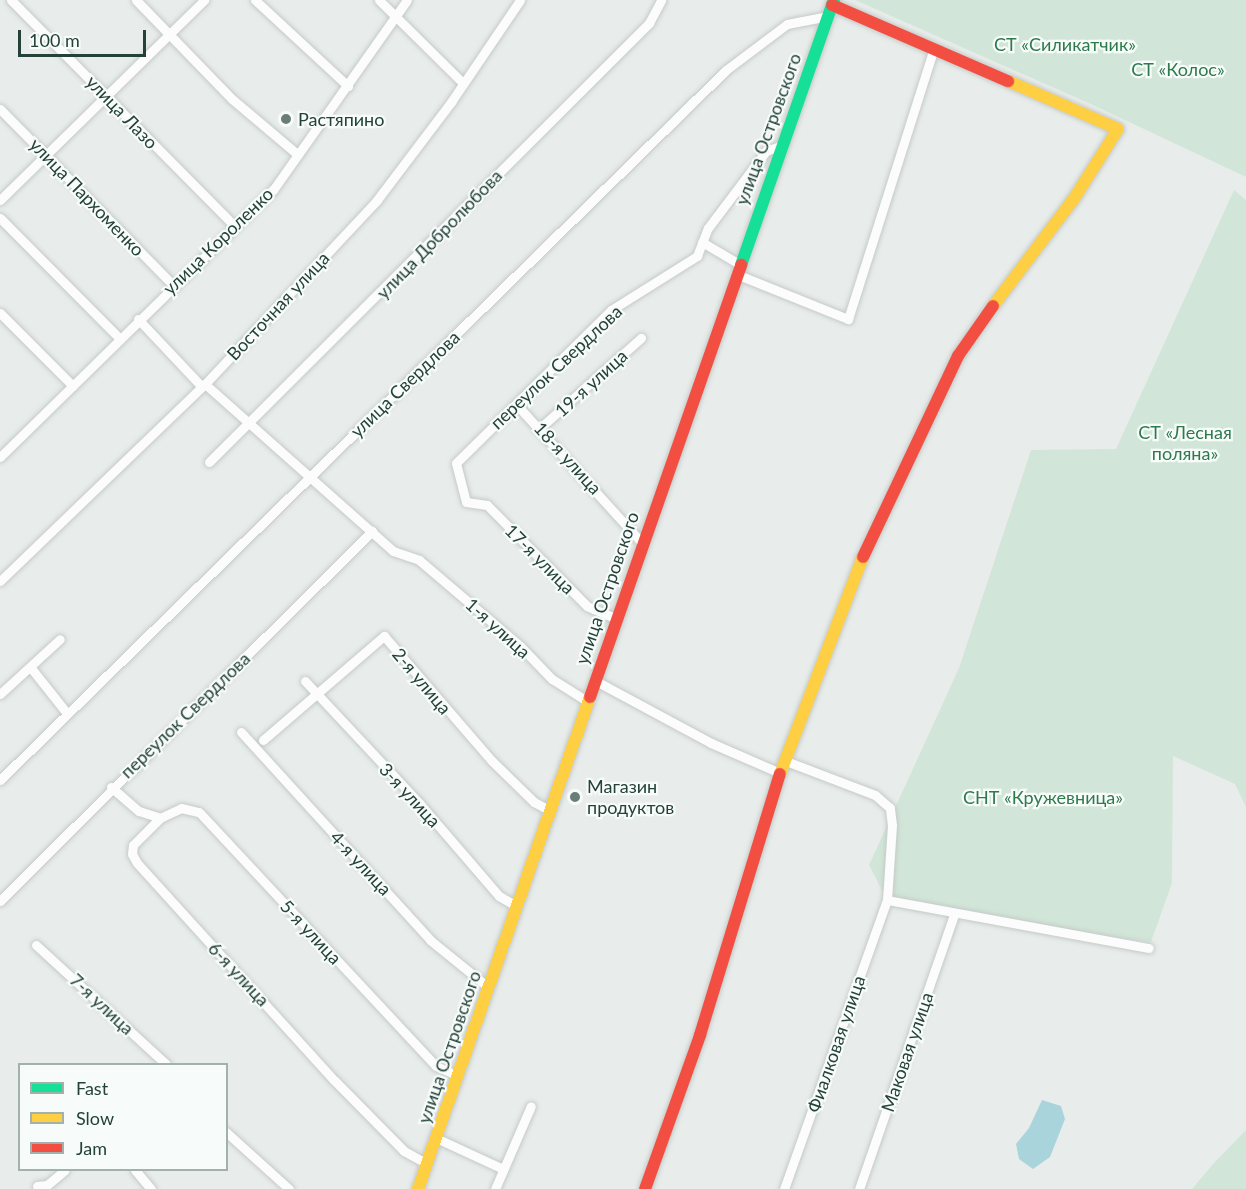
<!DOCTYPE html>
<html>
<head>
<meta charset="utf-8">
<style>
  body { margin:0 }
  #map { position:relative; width:1246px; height:1189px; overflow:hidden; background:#e8edeb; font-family:Lato,sans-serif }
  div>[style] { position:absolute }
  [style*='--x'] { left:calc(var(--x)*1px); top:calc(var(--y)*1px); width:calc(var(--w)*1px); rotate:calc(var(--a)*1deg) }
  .green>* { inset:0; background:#d1e6d8 }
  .water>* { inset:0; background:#a9d4db }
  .roads { filter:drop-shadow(0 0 2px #c5cac8) drop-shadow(0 0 2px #c5cac8) }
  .street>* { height:9px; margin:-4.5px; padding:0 4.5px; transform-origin:4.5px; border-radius:4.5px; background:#fcfcfc }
  .fast>* { height:12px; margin:-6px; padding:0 6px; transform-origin:6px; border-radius:6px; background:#16e098 }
  .slow>* { height:12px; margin:-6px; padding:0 6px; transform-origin:6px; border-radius:6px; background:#ffcf43 }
  .jam>* { height:12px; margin:-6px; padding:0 6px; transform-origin:6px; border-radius:6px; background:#f24e42 }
  .dots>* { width:16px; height:16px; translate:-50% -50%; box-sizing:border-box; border:3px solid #f7fbf9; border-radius:50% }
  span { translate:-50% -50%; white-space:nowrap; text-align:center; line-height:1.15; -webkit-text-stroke:4.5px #f7fbf9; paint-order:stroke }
  .park-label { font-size:18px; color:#2d7a4b }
  .street-label { font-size:18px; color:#24423a }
  .poi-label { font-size:18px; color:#24423a }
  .left { translate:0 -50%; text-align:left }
  .legend { position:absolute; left:18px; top:1063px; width:210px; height:108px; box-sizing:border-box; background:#f7fbf9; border:2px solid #a3b1ad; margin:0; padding:8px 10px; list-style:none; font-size:18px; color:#24423a }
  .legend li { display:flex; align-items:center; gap:12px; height:30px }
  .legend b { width:30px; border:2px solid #a3b1ad }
  .scale { position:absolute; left:18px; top:30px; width:128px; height:27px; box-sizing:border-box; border:3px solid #24423a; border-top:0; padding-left:8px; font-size:18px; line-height:21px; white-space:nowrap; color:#24423a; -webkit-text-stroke:4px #f7fbf9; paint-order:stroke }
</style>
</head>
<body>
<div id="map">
  <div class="green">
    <div style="clip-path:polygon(855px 0,1246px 0,1246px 177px,1093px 105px)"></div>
    <div style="clip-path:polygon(1234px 190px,1246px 200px,1246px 807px,1235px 784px,1173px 756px,1172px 883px,1151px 942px,1028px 926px,887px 900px,869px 865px,959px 668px,1031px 450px,1116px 449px)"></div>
    <div style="clip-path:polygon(1246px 1130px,1246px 1189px,1192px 1189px,1213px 1164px)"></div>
  </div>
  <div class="water">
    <div style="clip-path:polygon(1042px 1100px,1061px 1106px,1065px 1119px,1050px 1157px,1033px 1169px,1019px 1159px,1016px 1144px,1029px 1128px)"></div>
  </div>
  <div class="roads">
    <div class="street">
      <div style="--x:11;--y:0;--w:317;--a:45.3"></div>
      <div style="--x:136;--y:0;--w:138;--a:45.9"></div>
      <div style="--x:232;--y:99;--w:84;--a:40.2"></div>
      <div style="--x:255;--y:0;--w:127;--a:42.8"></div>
      <div style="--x:379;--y:0;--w:118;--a:44.7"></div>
      <div style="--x:0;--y:109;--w:247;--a:45.5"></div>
      <div style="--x:0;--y:200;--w:286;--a:-44.4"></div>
      <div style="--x:0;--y:218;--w:169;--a:45.2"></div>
      <div style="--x:702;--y:242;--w:43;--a:30.7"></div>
      <div style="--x:736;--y:274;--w:121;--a:21.9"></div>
      <div style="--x:848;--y:319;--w:284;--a:-72.4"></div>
      <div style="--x:0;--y:313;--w:103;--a:45"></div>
      <div style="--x:138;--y:319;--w:93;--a:46.7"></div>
      <div style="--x:205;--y:384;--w:251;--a:41.6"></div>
      <div style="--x:393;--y:551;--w:28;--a:19"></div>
      <div style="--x:419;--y:560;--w:133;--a:40.4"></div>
      <div style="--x:520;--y:646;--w:46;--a:45.9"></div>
      <div style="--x:552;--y:679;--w:41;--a:32.2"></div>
      <div style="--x:516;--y:404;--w:186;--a:47.8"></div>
      <div style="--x:541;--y:427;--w:134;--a:-41.7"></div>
      <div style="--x:0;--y:457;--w:382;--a:-44.4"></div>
      <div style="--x:273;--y:190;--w:232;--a:-54.8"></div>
      <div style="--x:209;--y:462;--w:622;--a:-44.93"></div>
      <div style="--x:649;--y:23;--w:26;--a:-62"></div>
      <div style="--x:0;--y:581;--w:284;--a:-43.9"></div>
      <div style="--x:205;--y:384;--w:252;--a:-46.9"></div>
      <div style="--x:377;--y:200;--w:123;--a:-52.9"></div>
      <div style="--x:451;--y:102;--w:123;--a:-55.9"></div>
      <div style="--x:615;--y:618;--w:30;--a:-157"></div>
      <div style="--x:587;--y:606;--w:142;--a:-134.7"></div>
      <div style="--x:487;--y:505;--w:21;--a:-172"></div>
      <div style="--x:466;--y:502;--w:40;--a:-104.4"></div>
      <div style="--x:456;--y:463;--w:218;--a:-44.6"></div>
      <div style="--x:611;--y:310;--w:102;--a:-32.1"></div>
      <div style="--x:697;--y:256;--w:30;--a:-69"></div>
      <div style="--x:708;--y:228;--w:96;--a:-53"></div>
      <div style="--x:766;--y:151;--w:15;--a:-20"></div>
      <div style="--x:31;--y:668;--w:56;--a:51.5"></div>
      <div style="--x:594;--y:680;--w:133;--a:28.3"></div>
      <div style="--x:711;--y:743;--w:75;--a:23.5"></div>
      <div style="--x:305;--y:681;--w:167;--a:46.9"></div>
      <div style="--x:419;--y:803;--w:123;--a:49.3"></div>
      <div style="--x:499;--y:896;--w:20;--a:30"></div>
      <div style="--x:0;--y:694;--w:81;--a:-42.5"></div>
      <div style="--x:241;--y:732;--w:281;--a:47.7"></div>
      <div style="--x:430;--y:940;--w:75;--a:39"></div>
      <div style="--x:263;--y:740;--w:160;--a:-40.7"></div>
      <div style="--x:384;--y:636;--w:165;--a:49.2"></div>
      <div style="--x:492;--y:761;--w:59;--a:44.3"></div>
      <div style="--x:534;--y:802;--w:17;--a:28"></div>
      <div style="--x:0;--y:780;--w:1015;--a:-44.36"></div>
      <div style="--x:726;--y:70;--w:76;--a:-37"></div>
      <div style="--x:787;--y:24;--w:42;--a:-11"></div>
      <div style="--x:111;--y:787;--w:37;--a:41"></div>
      <div style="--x:139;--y:811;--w:22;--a:18"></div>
      <div style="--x:160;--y:818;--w:38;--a:135"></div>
      <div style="--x:133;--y:845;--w:9;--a:96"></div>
      <div style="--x:132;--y:854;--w:10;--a:61"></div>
      <div style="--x:137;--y:863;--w:294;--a:47.8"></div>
      <div style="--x:335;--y:1081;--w:98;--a:45.4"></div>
      <div style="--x:404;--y:1151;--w:26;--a:29"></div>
      <div style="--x:160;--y:818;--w:23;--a:-25"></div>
      <div style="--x:181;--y:808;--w:18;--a:13"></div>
      <div style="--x:199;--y:812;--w:347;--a:47"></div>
      <div style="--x:436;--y:1066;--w:24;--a:24"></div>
      <div style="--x:887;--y:900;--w:266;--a:10.4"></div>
      <div style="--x:0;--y:901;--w:525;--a:-44.85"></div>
      <div style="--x:36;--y:945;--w:176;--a:42.5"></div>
      <div style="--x:226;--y:1132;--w:85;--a:42.1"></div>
      <div style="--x:436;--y:1138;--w:74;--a:24.8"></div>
      <div style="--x:135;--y:1170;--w:25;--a:50"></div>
      <div style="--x:37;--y:1186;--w:10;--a:-6"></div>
      <div style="--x:47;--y:1185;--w:23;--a:-40"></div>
      <div style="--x:495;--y:1189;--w:90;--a:-66.6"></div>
      <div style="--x:784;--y:1189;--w:307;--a:-70.4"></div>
      <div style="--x:887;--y:900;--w:75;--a:-86.2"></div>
      <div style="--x:892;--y:825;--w:17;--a:-97"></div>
      <div style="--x:890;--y:808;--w:20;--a:-139"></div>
      <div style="--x:875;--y:795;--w:95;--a:-159.1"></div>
      <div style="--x:859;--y:1189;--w:291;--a:-70.9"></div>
    </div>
    <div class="fast">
      <div style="--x:741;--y:265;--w:281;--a:-70.7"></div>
    </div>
    <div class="slow">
      <div style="--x:993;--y:306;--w:136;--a:-53"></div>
      <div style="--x:1075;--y:197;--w:80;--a:-57.7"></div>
      <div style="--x:1118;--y:129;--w:120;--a:-156.4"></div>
      <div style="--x:780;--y:774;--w:232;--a:-69.1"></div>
      <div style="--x:418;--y:1189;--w:521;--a:-70.73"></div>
    </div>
    <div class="jam">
      <div style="--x:832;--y:5;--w:192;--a:23.4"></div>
      <div style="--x:863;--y:557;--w:222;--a:-64.7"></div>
      <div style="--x:958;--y:356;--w:61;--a:-55"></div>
      <div style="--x:590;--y:697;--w:458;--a:-70.7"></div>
      <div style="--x:645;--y:1189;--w:164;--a:-70.3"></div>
      <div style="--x:700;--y:1035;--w:273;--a:-73"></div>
    </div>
  </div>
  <div class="dots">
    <div style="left:286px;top:119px;background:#697e78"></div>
    <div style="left:575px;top:797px;background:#697e78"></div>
  </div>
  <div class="park-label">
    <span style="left:1065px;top:44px">СТ «Силикатчик»</span>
    <span style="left:1178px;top:69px">СТ «Колос»</span>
    <span style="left:1185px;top:443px">СТ «Лесная<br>поляна»</span>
    <span style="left:1043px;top:797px">СНТ «Кружевница»</span>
  </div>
  <div class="street-label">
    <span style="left:122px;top:112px;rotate:46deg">улица Лазо</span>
    <span style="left:768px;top:129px;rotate:-70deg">улица Островского</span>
    <span style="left:87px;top:197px;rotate:46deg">улица Пархоменко</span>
    <span style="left:439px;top:234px;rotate:-46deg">улица Добролюбова</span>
    <span style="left:218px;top:241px;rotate:-44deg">улица Короленко</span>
    <span style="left:278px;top:306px;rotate:-47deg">Восточная улица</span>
    <span style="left:556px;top:367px;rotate:-43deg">переулок Свердлова</span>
    <span style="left:591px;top:383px;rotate:-42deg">19-я улица</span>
    <span style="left:405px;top:384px;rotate:-44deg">улица Свердлова</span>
    <span style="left:568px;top:458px;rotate:48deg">18-я улица</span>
    <span style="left:540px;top:559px;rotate:45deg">17-я улица</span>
    <span style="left:607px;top:588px;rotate:-71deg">улица Островского</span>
    <span style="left:498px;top:628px;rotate:42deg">1-я улица</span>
    <span style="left:422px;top:681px;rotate:50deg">2-я улица</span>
    <span style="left:185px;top:715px;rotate:-44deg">переулок Свердлова</span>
    <span style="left:410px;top:795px;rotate:47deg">3-я улица</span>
    <span style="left:361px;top:863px;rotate:47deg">4-я улица</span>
    <span style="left:311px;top:932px;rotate:47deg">5-я улица</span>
    <span style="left:239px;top:974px;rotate:47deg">6-я улица</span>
    <span style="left:102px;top:1004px;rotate:43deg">7-я улица</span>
    <span style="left:836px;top:1044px;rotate:-71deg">Фиалковая улица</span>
    <span style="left:449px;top:1047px;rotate:-71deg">улица Островского</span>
    <span style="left:907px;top:1052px;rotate:-71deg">Маковая улица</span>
  </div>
  <div class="poi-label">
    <span class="left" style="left:298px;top:119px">Растяпино</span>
    <span class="left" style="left:587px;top:797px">Магазин<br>продуктов</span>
  </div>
  <ul class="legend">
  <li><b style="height:8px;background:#16e098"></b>Fast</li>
  <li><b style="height:8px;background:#ffcf43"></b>Slow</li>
  <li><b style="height:8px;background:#f24e42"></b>Jam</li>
  </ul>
  <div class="scale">100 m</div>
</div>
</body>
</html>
